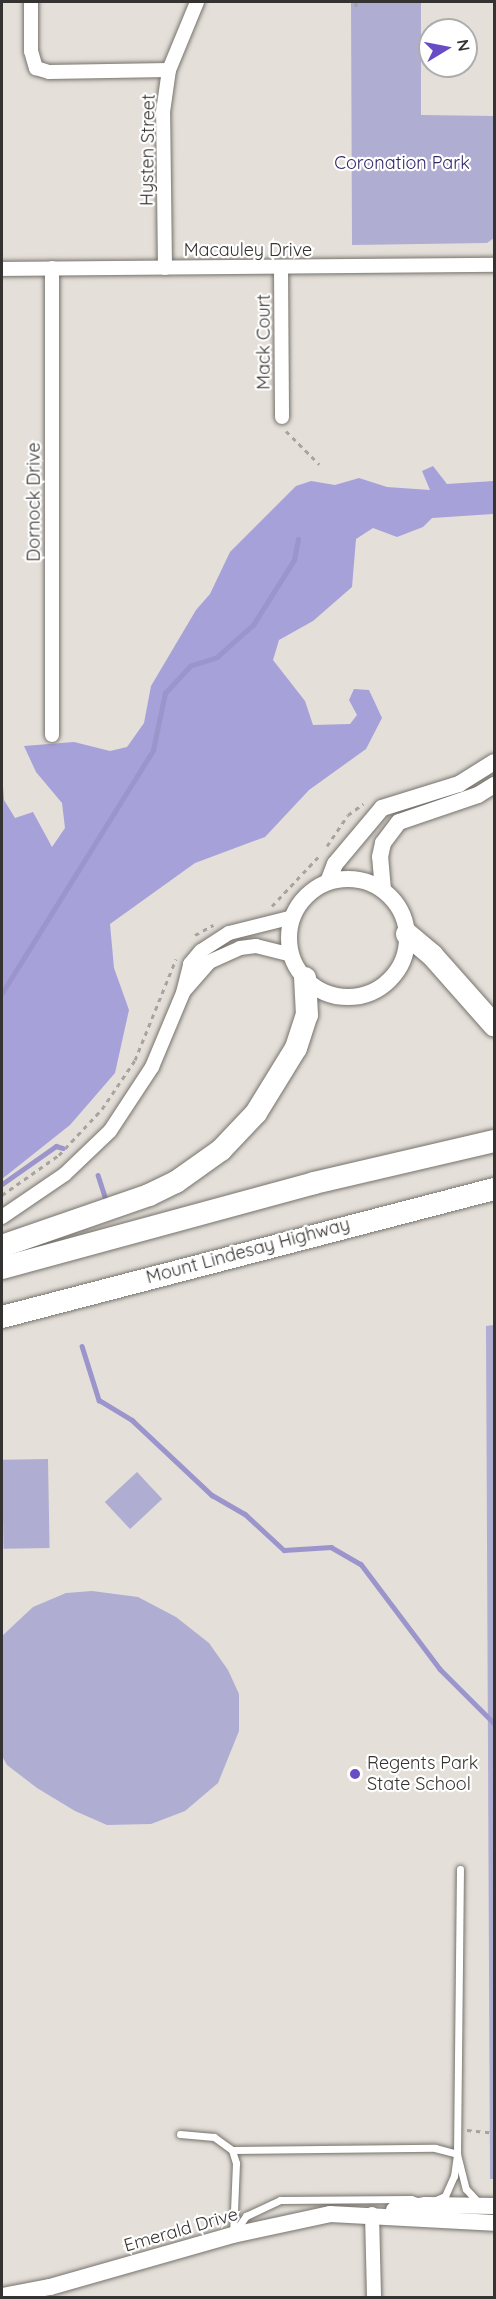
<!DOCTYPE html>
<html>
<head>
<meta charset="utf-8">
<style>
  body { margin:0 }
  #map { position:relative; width:496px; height:2299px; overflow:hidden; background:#e4dfd9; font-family:Quicksand,sans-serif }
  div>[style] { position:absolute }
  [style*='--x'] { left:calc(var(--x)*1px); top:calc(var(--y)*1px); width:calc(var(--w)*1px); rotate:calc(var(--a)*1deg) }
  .green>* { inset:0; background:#b0add3; transform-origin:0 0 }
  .forest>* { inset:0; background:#a6a1d9 }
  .stream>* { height:4.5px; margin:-2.25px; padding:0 2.25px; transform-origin:2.25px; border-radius:2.25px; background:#9b95cc }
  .path>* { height:3px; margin-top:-1.5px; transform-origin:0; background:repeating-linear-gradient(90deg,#a7a39e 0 4.5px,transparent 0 9px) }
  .roads { filter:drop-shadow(0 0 2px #76726c) drop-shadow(0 0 2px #76726c) }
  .service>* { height:7px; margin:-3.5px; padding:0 3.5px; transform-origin:3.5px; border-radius:3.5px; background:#fff }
  .minor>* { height:14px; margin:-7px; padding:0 7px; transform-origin:7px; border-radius:7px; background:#fff }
  .tertiary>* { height:16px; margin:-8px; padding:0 8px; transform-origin:8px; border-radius:8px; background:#fff }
  .tertiary>.ring { margin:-8px; padding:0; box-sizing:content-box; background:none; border:16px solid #fff; border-radius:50% }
  .trunk>* { height:22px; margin:-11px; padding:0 11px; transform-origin:11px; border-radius:11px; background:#fff }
  .dots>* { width:16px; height:16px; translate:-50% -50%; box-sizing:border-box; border:3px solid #fff; border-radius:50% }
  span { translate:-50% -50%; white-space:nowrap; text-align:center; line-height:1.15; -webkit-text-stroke:4.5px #fff; paint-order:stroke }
  .street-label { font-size:18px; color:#353331 }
  .park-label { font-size:18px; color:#332567 }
  .poi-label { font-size:18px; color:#353331 }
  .left { translate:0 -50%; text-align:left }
  .frame { position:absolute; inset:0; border:3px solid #353331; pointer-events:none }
  .north { position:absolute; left:418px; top:18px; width:60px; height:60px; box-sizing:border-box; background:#fff; border:2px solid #aeadad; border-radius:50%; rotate:80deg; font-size:16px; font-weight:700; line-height:24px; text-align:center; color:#353331 }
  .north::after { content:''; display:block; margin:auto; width:21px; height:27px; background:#674cc5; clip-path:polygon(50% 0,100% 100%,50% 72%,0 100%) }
</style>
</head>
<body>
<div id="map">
  <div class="green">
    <div style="clip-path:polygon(351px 2px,421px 2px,421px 115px,494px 116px,494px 238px,487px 243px,352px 245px)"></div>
    <div style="clip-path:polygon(494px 1325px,494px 2179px,490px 2179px,486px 1326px)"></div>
    <div style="left:48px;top:1459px;width:89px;height:46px;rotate:89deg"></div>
    <div style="left:137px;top:1472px;width:37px;height:44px;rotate:47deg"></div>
    <div style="clip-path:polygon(92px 1591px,138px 1597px,176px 1617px,209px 1643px,228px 1670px,239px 1694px,239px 1731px,218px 1783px,185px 1811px,151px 1824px,107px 1825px,75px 1811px,37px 1788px,7px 1765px,2px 1756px,2px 1636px,33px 1607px,66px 1593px)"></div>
  </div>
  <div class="forest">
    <div style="clip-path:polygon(433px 466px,447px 484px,494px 481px,493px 514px,432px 518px,423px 527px,397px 537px,373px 528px,356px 539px,352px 587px,313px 621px,279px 640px,273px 660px,305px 701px,313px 725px,350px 724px,357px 715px,349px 700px,354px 689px,369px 690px,382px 718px,366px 749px,309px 790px,265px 837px,195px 863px,110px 924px,114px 968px,129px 1010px,115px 1073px,70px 1125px,2px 1179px,2px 772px,4px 800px,15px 818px,33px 812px,52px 847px,65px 828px,62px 803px,36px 772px,24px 746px,74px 742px,110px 751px,127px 747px,144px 723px,151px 686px,196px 610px,210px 594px,230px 552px,296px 486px,311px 481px,335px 485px,359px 478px,387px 487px,430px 490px,422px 471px)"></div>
  </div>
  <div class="stream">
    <div style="--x:2;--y:993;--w:286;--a:-58.1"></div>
    <div style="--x:153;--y:750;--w:58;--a:-78.1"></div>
    <div style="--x:165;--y:693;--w:37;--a:-47"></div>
    <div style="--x:190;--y:666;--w:28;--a:-18"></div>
    <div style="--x:217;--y:657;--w:48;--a:-41.6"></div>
    <div style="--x:253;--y:625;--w:77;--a:-57.8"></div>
    <div style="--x:294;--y:560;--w:21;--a:-79"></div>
    <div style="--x:98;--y:1175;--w:23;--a:72"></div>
    <div style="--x:2;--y:1184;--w:66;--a:-35.1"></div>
    <div style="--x:56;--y:1146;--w:7;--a:16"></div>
    <div style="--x:82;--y:1346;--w:57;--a:72.5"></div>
    <div style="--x:99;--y:1400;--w:39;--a:31"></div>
    <div style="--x:132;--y:1420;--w:110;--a:43.2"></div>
    <div style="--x:212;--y:1495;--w:38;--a:30"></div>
    <div style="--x:245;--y:1514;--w:53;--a:42.7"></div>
    <div style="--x:284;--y:1550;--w:47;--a:-3.7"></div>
    <div style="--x:331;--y:1547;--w:34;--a:30"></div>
    <div style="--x:361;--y:1564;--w:131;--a:53"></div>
    <div style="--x:440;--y:1669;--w:76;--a:45"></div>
  </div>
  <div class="path">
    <div style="--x:356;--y:2;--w:8;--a:90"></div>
    <div style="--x:286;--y:431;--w:47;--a:45"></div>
    <div style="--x:327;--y:846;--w:37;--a:-56"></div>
    <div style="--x:348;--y:815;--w:19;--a:-36"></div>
    <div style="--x:272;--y:906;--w:71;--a:-46.7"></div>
    <div style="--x:195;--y:935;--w:21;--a:-29"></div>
    <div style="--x:2;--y:1195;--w:70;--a:-35.1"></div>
    <div style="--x:59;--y:1155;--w:63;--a:-46.9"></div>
    <div style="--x:102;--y:1109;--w:59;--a:-56"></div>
    <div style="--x:135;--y:1060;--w:109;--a:-67.9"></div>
    <div style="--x:467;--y:2130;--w:27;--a:6"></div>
  </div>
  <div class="roads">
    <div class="service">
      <div style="--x:180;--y:2134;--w:34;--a:5"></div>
      <div style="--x:214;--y:2137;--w:22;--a:36"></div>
      <div style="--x:232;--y:2150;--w:14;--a:73"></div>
      <div style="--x:236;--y:2163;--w:72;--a:92.4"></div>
      <div style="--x:232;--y:2150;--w:203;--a:-0.6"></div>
      <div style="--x:435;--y:2148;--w:23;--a:15"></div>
      <div style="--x:457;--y:2154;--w:36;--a:76"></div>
      <div style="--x:466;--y:2189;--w:21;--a:47"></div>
      <div style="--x:436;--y:2200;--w:10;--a:-24"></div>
      <div style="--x:445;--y:2196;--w:22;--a:-66"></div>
      <div style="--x:454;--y:2176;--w:22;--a:-82"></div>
      <div style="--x:457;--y:2154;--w:285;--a:-89.4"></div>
      <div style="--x:234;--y:2233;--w:21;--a:-55"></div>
      <div style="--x:246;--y:2216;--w:38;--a:-25"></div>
      <div style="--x:280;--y:2200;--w:131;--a:-0.4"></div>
      <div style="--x:411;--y:2199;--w:9;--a:18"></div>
    </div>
    <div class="minor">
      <div style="--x:31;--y:2;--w:49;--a:90"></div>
      <div style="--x:31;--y:51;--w:18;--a:74"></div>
      <div style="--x:36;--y:68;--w:14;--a:17"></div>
      <div style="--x:49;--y:72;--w:120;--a:-1"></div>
      <div style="--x:165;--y:268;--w:156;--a:-90.7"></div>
      <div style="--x:163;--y:112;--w:42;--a:-81.9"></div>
      <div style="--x:169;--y:70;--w:74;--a:-67.6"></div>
      <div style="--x:281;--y:268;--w:149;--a:89.6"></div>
      <div style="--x:2;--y:269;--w:492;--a:-0.5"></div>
      <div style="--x:52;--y:735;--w:467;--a:-90"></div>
      <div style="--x:185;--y:990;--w:37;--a:-49"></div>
      <div style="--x:209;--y:962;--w:34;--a:-24"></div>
      <div style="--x:240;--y:948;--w:16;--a:-7"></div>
      <div style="--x:256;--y:946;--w:37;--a:14"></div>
      <div style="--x:2;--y:1217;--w:76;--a:-34.3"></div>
      <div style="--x:65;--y:1174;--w:62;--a:-43.7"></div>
      <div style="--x:110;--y:1131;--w:77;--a:-56.7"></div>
      <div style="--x:152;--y:1067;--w:80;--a:-67.3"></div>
      <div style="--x:183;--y:993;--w:30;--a:-76"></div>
      <div style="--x:190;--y:964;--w:17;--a:-50"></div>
      <div style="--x:201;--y:951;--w:33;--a:-33"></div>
      <div style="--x:229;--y:933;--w:66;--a:-14"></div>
      <div style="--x:372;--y:2214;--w:84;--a:88.6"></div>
    </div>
    <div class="tertiary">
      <div class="ring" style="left:289px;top:879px;width:102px;height:102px"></div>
      <div style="--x:328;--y:882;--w:19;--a:-69"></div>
      <div style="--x:335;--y:864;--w:73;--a:-50"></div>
      <div style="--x:382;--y:808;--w:81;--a:-17.3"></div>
      <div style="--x:459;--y:784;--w:41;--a:-32.2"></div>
      <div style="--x:383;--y:890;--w:33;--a:-95"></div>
      <div style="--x:380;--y:857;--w:14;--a:-78"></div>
      <div style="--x:383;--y:843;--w:26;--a:-53"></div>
      <div style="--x:399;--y:822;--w:83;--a:-18.9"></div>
      <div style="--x:478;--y:795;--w:19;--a:-32"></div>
      <div style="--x:394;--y:2210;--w:32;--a:-9"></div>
      <div style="--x:426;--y:2205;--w:68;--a:0.8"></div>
      <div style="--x:2;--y:2296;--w:49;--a:-10.6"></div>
      <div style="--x:50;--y:2287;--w:190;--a:-15.9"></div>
      <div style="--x:233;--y:2235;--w:99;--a:-12.2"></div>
      <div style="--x:330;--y:2214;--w:164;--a:3.1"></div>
    </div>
    <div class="trunk">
      <div style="--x:407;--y:934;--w:33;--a:40"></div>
      <div style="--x:432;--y:955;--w:94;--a:48.5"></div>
      <div style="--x:2;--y:1246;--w:156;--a:-19.1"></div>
      <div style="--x:149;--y:1195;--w:30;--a:-26"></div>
      <div style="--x:176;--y:1182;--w:55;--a:-35.4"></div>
      <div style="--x:221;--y:1150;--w:51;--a:-46.6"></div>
      <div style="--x:256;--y:1113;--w:76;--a:-58.4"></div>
      <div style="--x:296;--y:1048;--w:35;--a:-72"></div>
      <div style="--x:307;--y:1015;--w:37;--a:-93"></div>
      <div style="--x:2;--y:1268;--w:323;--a:-15.2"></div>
      <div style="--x:314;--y:1183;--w:185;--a:-13.1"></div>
      <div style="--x:2;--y:1317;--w:508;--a:-14.58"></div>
    </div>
  </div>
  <div class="dots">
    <div style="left:355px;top:1774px;background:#674cc5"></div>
  </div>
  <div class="street-label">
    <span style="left:148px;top:150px;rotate:-89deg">Hysten Street</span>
    <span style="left:248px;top:250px">Macauley Drive</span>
    <span style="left:264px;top:342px;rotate:-90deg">Mack Court</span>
    <span style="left:34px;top:502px;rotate:-90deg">Dornock Drive</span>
    <span style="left:248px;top:1251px;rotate:-15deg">Mount Lindesay Highway</span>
    <span style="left:181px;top:2230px;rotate:-16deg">Emerald Drive</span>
  </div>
  <div class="park-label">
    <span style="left:402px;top:163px">Coronation Park</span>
  </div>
  <div class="poi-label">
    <span class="left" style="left:367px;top:1774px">Regents Park<br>State School</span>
  </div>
  <div class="frame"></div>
  <div class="north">N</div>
</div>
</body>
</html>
